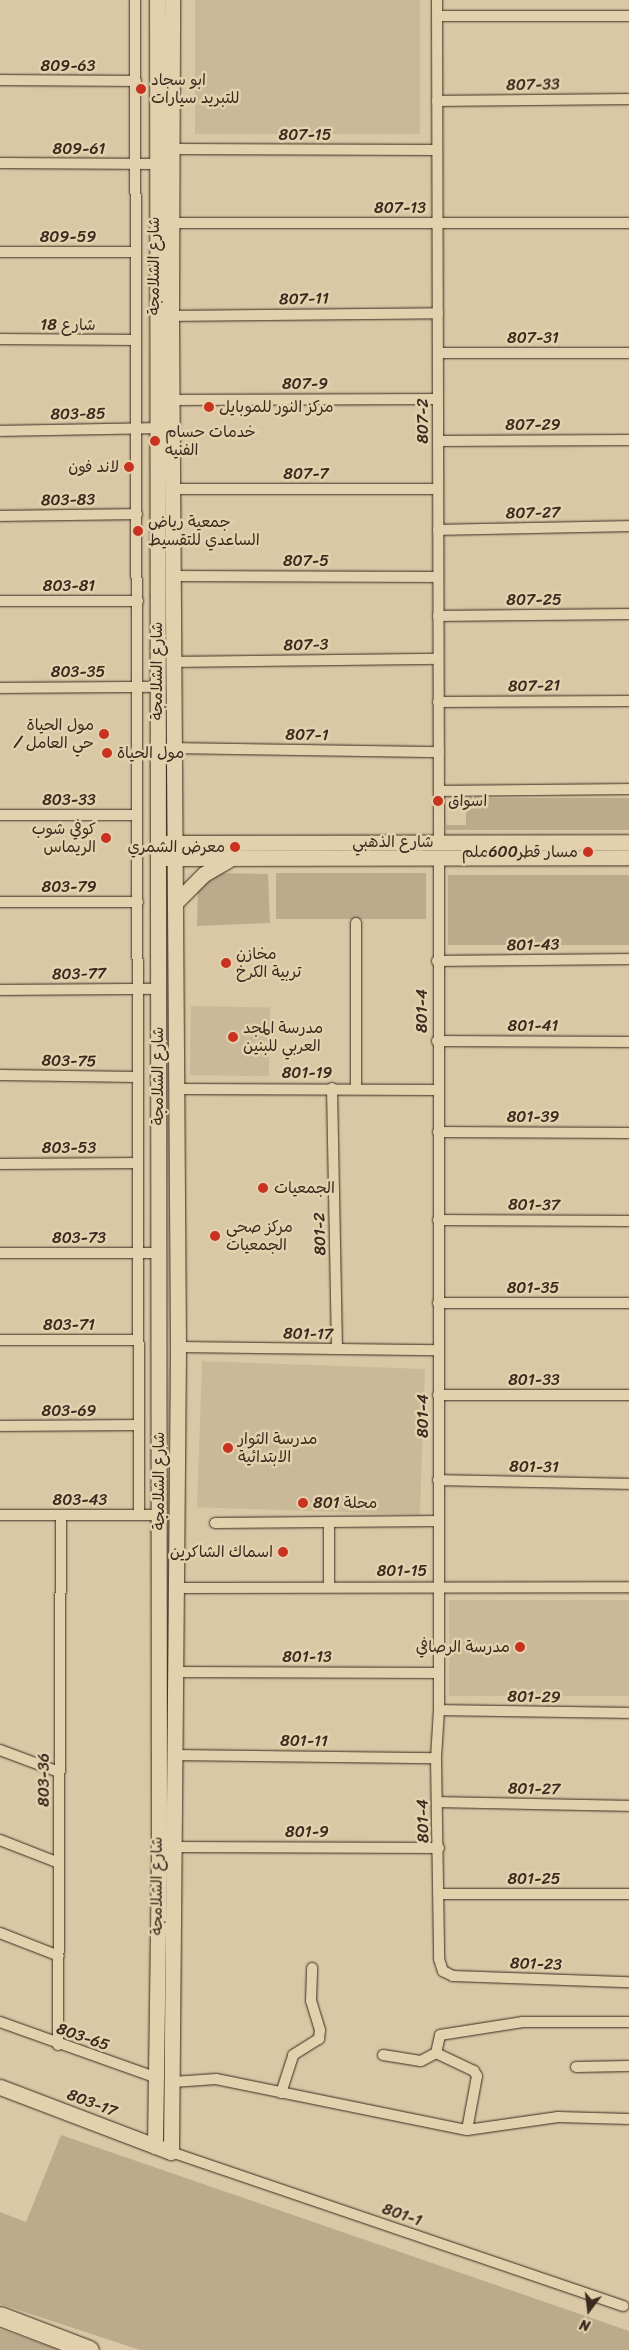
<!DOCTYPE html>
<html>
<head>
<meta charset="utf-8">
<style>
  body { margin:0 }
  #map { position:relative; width:629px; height:2350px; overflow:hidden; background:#d9c7a5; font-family:Sriracha,"Playpen Sans Arabic",sans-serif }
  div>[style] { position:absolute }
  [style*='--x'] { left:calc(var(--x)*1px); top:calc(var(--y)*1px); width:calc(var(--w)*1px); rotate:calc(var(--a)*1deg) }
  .built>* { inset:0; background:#cab998; transform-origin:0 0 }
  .green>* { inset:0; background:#bcaa8c; transform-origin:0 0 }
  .roads { filter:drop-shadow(0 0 1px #3b2a1e) drop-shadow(0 0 1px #3b2a1e) }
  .street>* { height:10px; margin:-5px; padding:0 5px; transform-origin:5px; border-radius:5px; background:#e3d1ae }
  .secondary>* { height:15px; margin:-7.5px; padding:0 7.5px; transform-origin:7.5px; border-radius:7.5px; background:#e3d1ae }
  .highway>* { height:19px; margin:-9.5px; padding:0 9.5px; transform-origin:9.5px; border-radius:9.5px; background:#e3d1ae }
  .dots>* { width:14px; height:14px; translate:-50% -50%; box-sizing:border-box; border:2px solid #e3d1ae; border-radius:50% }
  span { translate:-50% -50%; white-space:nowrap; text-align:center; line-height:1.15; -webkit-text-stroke:5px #e3d1ae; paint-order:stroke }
  .street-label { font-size:16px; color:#3b2a1e }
  .poi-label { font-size:16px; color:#3b2a1e }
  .left { translate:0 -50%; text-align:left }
  .right { translate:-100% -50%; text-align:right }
  .north { position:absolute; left:564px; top:2285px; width:50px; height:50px; -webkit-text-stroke:4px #e3d1ae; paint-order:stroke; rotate:195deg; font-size:14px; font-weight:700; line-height:20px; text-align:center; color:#3b2a1e }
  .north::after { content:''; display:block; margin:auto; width:18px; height:22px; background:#3b2a1e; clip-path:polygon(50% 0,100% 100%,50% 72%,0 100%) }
</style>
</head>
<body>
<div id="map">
  <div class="built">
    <div style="left:195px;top:0;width:225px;height:134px"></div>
    <div style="left:191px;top:1006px;width:79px;height:69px;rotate:1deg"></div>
    <div style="left:425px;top:1369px;width:146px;height:223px;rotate:92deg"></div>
    <div style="left:449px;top:1600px;width:180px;height:96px"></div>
  </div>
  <div class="green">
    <div style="clip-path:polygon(466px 798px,629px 798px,629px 830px,446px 830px,446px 825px,466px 825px)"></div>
    <div style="clip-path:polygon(216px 873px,268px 874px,270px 923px,197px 926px,198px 890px)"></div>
    <div style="left:426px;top:873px;width:46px;height:150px;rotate:90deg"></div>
    <div style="left:629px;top:875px;width:70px;height:181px;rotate:90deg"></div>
    <div style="clip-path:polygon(61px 2135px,629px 2331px,629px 2350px,140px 2350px,0 2304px,0 2212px,26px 2222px)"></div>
    <div style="clip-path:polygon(0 2329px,59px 2350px,0 2350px)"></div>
  </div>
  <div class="roads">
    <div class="street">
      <div style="--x:135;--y:0;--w:1515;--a:89.85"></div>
      <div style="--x:437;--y:0;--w:843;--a:89.86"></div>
      <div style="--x:437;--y:16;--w:192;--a:0"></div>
      <div style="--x:0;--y:80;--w:136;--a:0.4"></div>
      <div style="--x:437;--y:101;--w:192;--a:-0.6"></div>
      <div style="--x:172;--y:149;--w:265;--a:0.2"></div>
      <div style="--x:0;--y:163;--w:158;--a:0.4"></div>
      <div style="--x:172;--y:223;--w:457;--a:0"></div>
      <div style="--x:0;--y:252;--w:136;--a:0"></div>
      <div style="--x:171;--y:316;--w:267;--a:-0.6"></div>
      <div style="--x:0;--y:339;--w:136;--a:0.4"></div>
      <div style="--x:438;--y:353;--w:191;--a:0"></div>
      <div style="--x:172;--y:400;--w:266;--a:-0.2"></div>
      <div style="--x:0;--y:431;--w:157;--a:-1.1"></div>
      <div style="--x:438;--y:441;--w:191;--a:-0.3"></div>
      <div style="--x:173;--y:489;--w:265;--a:0"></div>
      <div style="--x:0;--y:516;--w:137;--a:-0.8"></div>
      <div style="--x:438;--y:530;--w:191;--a:-1.2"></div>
      <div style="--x:174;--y:576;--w:264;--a:0.2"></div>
      <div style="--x:0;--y:601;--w:138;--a:0"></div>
      <div style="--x:438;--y:616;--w:191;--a:-0.6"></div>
      <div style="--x:174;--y:662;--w:264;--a:-0.7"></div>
      <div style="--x:0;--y:688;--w:157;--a:-0.4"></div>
      <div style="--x:438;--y:702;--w:191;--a:-0.3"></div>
      <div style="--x:175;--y:748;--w:264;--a:0.9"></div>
      <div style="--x:439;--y:791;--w:190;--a:-0.6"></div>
      <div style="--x:0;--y:815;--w:137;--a:0"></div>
      <div style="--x:439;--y:859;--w:851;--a:90"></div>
      <div style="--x:439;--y:1710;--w:48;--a:93.6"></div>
      <div style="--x:436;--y:1758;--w:201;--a:89.1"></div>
      <div style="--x:439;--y:1959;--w:13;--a:72"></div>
      <div style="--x:443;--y:1971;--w:11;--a:27"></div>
      <div style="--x:453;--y:1976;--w:176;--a:2"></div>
      <div style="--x:0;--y:902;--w:138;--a:0"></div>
      <div style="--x:356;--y:923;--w:166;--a:90"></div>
      <div style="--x:437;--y:961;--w:192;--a:-0.6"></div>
      <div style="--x:0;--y:990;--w:157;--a:-0.4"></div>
      <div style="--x:437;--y:1041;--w:192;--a:0.3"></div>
      <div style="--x:0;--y:1075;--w:138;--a:0.8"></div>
      <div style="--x:332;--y:1088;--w:261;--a:88.9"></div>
      <div style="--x:176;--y:1089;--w:262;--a:0.2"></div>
      <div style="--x:438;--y:1132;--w:191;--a:0.3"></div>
      <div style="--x:0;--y:1164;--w:138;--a:-0.4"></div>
      <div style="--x:438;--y:1220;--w:191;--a:0.3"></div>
      <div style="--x:0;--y:1253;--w:159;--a:0"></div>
      <div style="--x:438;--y:1303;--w:191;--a:0"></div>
      <div style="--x:0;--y:1340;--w:138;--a:0"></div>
      <div style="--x:178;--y:1347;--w:260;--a:0.7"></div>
      <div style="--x:438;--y:1395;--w:191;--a:0"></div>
      <div style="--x:0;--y:1426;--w:138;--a:-0.4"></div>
      <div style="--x:438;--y:1480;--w:191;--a:1.2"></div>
      <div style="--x:0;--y:1515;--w:160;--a:0"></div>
      <div style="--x:215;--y:1523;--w:223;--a:-0.5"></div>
      <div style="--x:329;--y:1587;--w:65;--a:-90"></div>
      <div style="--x:176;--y:1588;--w:453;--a:-0.1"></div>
      <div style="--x:176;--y:1672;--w:262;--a:0.2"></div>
      <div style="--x:439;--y:1710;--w:190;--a:0.9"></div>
      <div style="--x:0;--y:1750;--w:63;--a:20.4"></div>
      <div style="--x:173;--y:1755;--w:263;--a:0.7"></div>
      <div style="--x:439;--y:1802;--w:190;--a:1.2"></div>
      <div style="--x:0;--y:1840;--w:63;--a:21.3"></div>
      <div style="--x:175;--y:1847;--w:264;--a:0.2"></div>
      <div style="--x:439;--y:1894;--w:190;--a:0"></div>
      <div style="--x:0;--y:1933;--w:63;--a:21.3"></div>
      <div style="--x:0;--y:2022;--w:167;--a:19.6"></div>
      <div style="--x:58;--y:2045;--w:530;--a:-89.68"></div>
      <div style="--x:383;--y:2055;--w:38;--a:9"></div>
      <div style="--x:421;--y:2061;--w:17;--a:-28"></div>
      <div style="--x:576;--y:2067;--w:53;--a:-1.1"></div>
      <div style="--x:173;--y:2082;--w:43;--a:-4"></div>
      <div style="--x:216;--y:2079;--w:256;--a:11.5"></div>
      <div style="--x:467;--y:2130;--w:92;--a:-8.1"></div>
      <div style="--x:558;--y:2117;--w:71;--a:1.6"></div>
      <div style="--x:281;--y:2093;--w:40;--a:-72"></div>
      <div style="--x:293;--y:2055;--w:31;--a:-32"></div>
      <div style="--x:319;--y:2039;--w:9;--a:-84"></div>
      <div style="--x:320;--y:2030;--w:30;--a:-107"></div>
      <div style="--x:311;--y:2001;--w:33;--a:-88"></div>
      <div style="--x:467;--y:2130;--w:55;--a:-79.5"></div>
      <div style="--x:477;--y:2076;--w:6;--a:-121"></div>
      <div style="--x:474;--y:2071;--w:42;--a:-154.7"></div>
      <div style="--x:436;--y:2053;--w:18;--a:-77"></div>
      <div style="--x:440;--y:2035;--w:84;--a:-8.9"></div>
      <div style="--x:523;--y:2022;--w:106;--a:0"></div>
      <div style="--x:171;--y:2152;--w:478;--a:18.8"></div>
    </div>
    <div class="secondary">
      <div style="--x:166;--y:843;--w:463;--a:-0.1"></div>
      <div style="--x:167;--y:858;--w:462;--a:-0.1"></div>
      <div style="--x:175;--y:903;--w:41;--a:-45"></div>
      <div style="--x:204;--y:874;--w:28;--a:-30"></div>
      <div style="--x:0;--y:2087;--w:183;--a:20.8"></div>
      <div style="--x:171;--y:2152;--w:805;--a:-89.5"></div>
      <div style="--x:178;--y:1347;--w:1031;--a:-90.39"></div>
      <div style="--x:171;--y:316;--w:316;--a:-89.8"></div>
      <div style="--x:155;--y:2146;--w:293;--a:-89.2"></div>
      <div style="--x:159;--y:1853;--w:1853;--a:-90.06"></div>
    </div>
    <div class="highway">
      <div style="--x:0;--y:2316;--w:95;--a:20.9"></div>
    </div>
  </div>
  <div class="dots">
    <div style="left:141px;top:89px;background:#c8321e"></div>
    <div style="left:209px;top:407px;background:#c8321e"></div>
    <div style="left:155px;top:441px;background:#c8321e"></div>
    <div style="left:129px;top:467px;background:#c8321e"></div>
    <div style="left:138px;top:531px;background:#c8321e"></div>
    <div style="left:104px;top:734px;background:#c8321e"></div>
    <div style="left:107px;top:753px;background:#c8321e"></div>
    <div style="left:438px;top:801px;background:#c8321e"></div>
    <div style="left:106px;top:838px;background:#c8321e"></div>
    <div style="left:235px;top:847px;background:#c8321e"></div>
    <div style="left:588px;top:852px;background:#c8321e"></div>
    <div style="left:226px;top:963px;background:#c8321e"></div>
    <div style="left:233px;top:1037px;background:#c8321e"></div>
    <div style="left:263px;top:1188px;background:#c8321e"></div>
    <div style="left:215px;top:1236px;background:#c8321e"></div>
    <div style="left:228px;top:1448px;background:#c8321e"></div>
    <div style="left:303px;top:1503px;background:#c8321e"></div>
    <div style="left:283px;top:1552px;background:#c8321e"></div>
    <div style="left:520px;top:1647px;background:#c8321e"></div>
  </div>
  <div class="street-label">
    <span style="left:68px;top:66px">809-63</span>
    <span style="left:533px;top:85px;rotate:-1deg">807-33</span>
    <span style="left:305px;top:135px">807-15</span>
    <span style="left:79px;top:149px">809-61</span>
    <span style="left:400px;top:208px">807-13</span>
    <span style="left:68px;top:237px">809-59</span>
    <span style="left:154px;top:266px;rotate:-90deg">شارع الشلامجة</span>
    <span style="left:304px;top:299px;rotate:-1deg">807-11</span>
    <span style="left:68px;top:325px">شارع 18</span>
    <span style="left:533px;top:338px">807-31</span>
    <span style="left:305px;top:384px">807-9</span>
    <span style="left:78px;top:414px;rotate:-1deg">803-85</span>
    <span style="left:423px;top:421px;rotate:-90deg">807-2</span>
    <span style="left:533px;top:425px">807-29</span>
    <span style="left:306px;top:474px">807-7</span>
    <span style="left:68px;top:500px;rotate:-1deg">803-83</span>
    <span style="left:533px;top:513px;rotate:-1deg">807-27</span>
    <span style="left:306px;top:561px">807-5</span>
    <span style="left:69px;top:586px">803-81</span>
    <span style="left:534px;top:600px">807-25</span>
    <span style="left:306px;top:645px;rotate:-1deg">807-3</span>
    <span style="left:157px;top:671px;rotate:-90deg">شارع الشلامجة</span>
    <span style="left:78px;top:672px">803-35</span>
    <span style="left:534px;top:686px;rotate:-1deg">807-21</span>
    <span style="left:307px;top:735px;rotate:1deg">807-1</span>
    <span style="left:69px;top:800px">803-33</span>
    <span style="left:393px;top:842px">شارع الذهبي</span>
    <span style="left:69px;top:887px">803-79</span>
    <span style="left:533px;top:945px;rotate:-1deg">801-43</span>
    <span style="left:79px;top:974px;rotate:-1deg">803-77</span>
    <span style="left:422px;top:1011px;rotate:-90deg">801-4</span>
    <span style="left:533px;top:1026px">801-41</span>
    <span style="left:69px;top:1061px;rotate:1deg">803-75</span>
    <span style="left:307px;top:1073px">801-19</span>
    <span style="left:158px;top:1076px;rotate:-90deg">شارع الشلامجة</span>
    <span style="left:533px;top:1117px">801-39</span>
    <span style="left:69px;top:1148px">803-53</span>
    <span style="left:534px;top:1205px;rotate:1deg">801-37</span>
    <span style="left:320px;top:1234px;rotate:-91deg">801-2</span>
    <span style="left:79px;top:1238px">803-73</span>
    <span style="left:533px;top:1288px">801-35</span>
    <span style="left:69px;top:1325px">803-71</span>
    <span style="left:308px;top:1334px;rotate:1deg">801-17</span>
    <span style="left:534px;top:1380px">801-33</span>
    <span style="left:69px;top:1411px">803-69</span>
    <span style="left:423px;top:1416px;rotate:-90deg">801-4</span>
    <span style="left:534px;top:1467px;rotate:1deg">801-31</span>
    <span style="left:159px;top:1481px;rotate:-90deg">شارع الشلامجة</span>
    <span style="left:80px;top:1500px">803-43</span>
    <span style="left:402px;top:1571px">801-15</span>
    <span style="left:307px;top:1657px">801-13</span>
    <span style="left:534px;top:1697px;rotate:1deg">801-29</span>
    <span style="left:304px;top:1741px;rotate:1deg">801-11</span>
    <span style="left:44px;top:1780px;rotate:-90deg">803-36</span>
    <span style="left:534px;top:1789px;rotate:1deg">801-27</span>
    <span style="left:423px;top:1821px;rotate:-91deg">801-4</span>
    <span style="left:307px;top:1832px">801-9</span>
    <span style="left:534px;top:1879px">801-25</span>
    <span style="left:157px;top:1886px;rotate:-90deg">شارع الشلامجة</span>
    <span style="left:536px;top:1964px;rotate:2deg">801-23</span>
    <span style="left:83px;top:2037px;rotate:19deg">803-65</span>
    <span style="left:92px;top:2103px;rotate:21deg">803-17</span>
    <span style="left:402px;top:2215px;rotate:19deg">801-1</span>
  </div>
  <div class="poi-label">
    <span class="left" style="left:151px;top:89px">ابو سجاد<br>للتبريد سيارات</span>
    <span class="left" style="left:219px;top:407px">مركز النور للموبايل</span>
    <span class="left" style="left:165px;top:441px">خدمات حسام<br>الفنيه</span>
    <span class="right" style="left:119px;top:467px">لاند فون</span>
    <span class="left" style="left:148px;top:531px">جمعية رياض<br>الساعدي للتقسيط</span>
    <span class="right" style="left:94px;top:734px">مول الحياة<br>/ حي العامل</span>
    <span class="left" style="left:117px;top:753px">مول الحياة</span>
    <span class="left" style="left:448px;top:801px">اسواق</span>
    <span class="right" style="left:96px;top:838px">كوفي شوب<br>الريماس</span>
    <span class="right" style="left:225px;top:847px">معرض الشمري</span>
    <span class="right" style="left:578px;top:852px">مسار قطر600ملم</span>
    <span class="left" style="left:236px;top:963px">مخازن<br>تربية الكرخ</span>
    <span class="left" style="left:243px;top:1037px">مدرسة المجد<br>العربي للبنين</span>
    <span class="left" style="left:274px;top:1188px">الجمعيات</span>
    <span class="left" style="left:226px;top:1236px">مركز صحي<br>الجمعيات</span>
    <span class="left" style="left:238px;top:1448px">مدرسة الثوار<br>الابتدائية</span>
    <span class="left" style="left:313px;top:1503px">محلة 801</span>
    <span class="right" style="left:273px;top:1552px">اسماك الشاكرين</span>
    <span class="right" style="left:510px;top:1647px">مدرسة الرصافي</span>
  </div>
  <div class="north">N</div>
</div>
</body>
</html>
